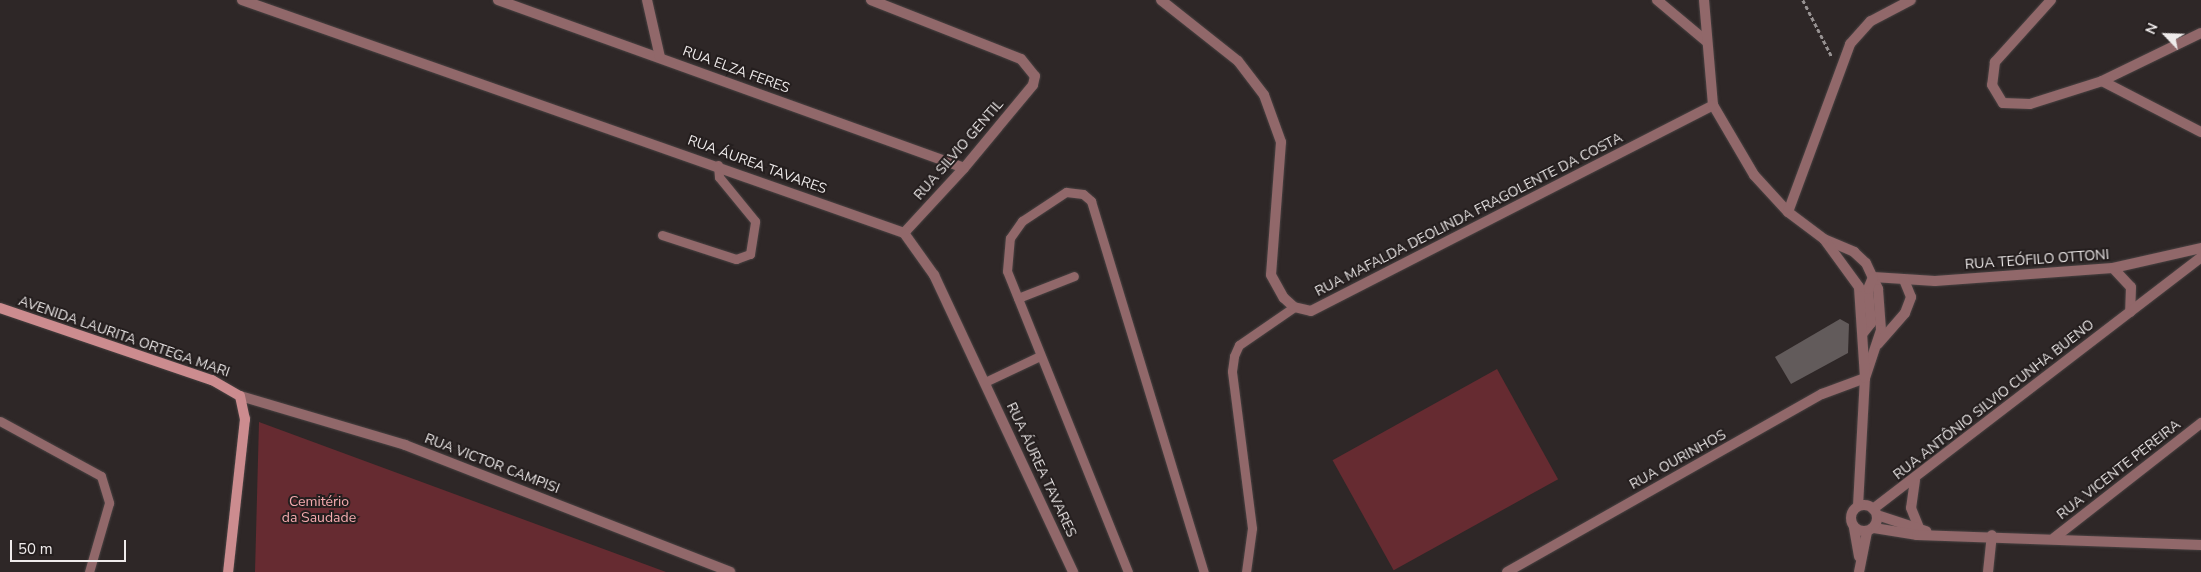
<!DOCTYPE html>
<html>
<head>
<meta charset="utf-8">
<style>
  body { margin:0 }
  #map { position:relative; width:2201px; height:572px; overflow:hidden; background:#2e2727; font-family:"Nunito Sans",sans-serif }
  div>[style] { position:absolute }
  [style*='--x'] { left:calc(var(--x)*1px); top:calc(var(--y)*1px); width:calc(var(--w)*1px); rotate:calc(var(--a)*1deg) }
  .green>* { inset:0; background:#662b31; transform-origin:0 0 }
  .building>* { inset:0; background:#625b5b }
  .path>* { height:2.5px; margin-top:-1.25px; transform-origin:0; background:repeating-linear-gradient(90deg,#979292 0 4px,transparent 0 6.5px) }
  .roads { filter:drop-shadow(0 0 1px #494242) drop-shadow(0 0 1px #494242) }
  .service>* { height:9px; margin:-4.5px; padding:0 4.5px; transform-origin:4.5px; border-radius:4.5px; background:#91686a }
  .minor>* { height:10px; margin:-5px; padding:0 5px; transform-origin:5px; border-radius:5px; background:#91686a }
  .tertiary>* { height:10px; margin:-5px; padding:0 5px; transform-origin:5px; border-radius:5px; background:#91686a }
  .tertiary>.ring { margin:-5px; padding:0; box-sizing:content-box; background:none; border:10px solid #91686a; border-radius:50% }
  .secondary>* { height:10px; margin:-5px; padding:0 5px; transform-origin:5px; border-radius:5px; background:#cc8c8f }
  span { translate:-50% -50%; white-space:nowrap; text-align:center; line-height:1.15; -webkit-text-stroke:4px #241e1e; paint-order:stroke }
  .street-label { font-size:14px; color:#efebeb }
  .park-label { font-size:14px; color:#f5abaf }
  .north { position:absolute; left:2141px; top:10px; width:50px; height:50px; -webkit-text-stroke:4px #241e1e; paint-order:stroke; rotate:294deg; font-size:14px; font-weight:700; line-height:20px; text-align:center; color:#efebeb }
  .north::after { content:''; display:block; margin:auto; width:18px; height:22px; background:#efebeb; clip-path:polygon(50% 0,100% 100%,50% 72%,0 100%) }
  .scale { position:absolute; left:10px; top:540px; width:116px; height:22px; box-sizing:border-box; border:2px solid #efebeb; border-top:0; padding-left:6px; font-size:15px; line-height:18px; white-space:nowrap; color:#efebeb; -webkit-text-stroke:4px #241e1e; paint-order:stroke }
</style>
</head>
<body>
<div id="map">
  <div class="green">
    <div style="left:1497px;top:369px;width:126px;height:188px;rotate:61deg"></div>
    <div style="clip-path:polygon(259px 422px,666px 572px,255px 572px)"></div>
  </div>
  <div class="building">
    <div style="clip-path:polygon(1840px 319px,1849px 324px,1848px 353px,1791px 384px,1775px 357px)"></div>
  </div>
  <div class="path">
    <div style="--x:1803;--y:0;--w:64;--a:63"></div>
  </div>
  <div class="roads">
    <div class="service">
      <div style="--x:662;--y:235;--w:78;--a:18"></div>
      <div style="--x:736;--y:259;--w:15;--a:-20"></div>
      <div style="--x:750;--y:254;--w:33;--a:-81"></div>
      <div style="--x:755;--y:221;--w:57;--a:-129.3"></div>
      <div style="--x:719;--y:177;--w:12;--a:-95"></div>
      <div style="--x:1018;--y:298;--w:60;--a:-21.4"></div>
      <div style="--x:985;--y:382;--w:61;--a:-25.3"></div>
      <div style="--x:0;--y:421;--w:115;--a:28.6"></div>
      <div style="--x:101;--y:476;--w:28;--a:73"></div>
      <div style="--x:109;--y:503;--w:72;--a:106.2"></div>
      <div style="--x:1128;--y:572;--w:324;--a:-111.9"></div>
      <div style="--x:1007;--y:271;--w:33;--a:-85"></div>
      <div style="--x:1010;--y:238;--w:21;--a:-55"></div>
      <div style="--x:1022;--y:221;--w:53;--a:-33.4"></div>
      <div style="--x:1066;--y:192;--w:17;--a:7"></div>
      <div style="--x:1083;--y:194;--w:11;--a:41"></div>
      <div style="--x:1091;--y:201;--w:388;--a:73.1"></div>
      <div style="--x:1246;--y:572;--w:44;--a:-82.2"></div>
      <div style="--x:1252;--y:528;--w:158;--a:-97.3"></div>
      <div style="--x:1232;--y:371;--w:15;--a:-82"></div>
      <div style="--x:1234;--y:356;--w:12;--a:-66"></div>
      <div style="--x:1239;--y:345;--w:67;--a:-34.6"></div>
    </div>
    <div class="minor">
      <div style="--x:498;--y:0;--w:495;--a:19.8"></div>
      <div style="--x:647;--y:0;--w:58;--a:77.2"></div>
      <div style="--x:871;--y:0;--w:161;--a:21.5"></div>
      <div style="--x:1021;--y:59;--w:22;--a:51"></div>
      <div style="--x:1035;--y:76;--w:9;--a:103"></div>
      <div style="--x:1033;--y:85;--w:108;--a:129.7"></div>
      <div style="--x:964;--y:168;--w:88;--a:132.7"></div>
      <div style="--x:1161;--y:0;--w:98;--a:38.4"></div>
      <div style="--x:1238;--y:61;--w:43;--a:52.6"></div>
      <div style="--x:1264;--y:95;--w:50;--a:70.1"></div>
      <div style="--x:1281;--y:142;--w:133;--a:94.3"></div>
      <div style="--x:1271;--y:275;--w:26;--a:61"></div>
      <div style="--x:1284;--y:298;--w:13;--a:42"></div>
      <div style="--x:1294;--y:307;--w:17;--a:13"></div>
      <div style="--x:1311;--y:311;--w:452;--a:-27.1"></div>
      <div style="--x:1657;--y:0;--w:64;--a:39.9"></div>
      <div style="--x:1704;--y:0;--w:105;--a:85.1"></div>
      <div style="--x:1713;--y:105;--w:81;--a:59.6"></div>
      <div style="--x:1754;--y:175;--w:50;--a:47.4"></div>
      <div style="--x:2051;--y:0;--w:84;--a:132.1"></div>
      <div style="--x:1995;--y:62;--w:23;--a:97"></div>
      <div style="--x:1992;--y:85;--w:21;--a:59"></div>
      <div style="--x:2003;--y:103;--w:27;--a:2"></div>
      <div style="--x:2030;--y:104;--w:76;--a:-17.7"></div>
      <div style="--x:2102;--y:81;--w:110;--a:-25.9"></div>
      <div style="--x:2102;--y:81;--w:111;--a:27.3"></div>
      <div style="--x:2113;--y:268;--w:26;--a:47"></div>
      <div style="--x:2131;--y:287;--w:25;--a:92"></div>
      <div style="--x:1873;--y:277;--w:62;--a:3.7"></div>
      <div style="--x:1935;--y:281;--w:178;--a:-4.2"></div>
      <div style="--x:2113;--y:268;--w:90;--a:-12.8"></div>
      <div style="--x:1915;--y:480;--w:28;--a:98"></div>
      <div style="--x:1911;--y:508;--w:22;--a:68"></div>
      <div style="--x:1873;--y:509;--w:414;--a:-37.5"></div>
      <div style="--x:1877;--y:515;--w:52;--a:18.1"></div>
      <div style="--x:1874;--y:528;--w:44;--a:9.2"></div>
      <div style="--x:1917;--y:535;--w:284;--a:2"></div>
      <div style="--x:2054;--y:538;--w:187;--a:-38"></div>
      <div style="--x:1507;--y:572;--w:362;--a:-29.5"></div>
      <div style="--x:1822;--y:394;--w:46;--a:-20.4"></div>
      <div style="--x:1988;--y:572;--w:37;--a:-84"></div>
    </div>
    <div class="tertiary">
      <div style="--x:242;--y:0;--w:702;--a:19.39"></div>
      <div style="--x:904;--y:233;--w:52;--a:54.5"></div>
      <div style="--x:934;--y:275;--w:328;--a:64.9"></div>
      <div style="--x:1824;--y:239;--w:33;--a:23"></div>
      <div style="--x:1854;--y:252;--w:16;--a:43"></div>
      <div style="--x:1866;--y:263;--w:29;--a:65"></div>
      <div style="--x:1878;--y:289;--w:41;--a:85.8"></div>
      <div style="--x:1881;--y:330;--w:51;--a:108.4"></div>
      <div style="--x:1863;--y:333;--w:13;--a:-51"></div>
      <div style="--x:1871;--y:323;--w:34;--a:-95"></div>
      <div style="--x:1868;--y:289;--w:13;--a:-67"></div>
      <div style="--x:1878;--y:344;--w:41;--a:-48.9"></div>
      <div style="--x:1905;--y:313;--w:17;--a:-69"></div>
      <div style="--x:1911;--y:297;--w:18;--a:-112"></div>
      <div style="--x:240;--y:396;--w:172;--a:16.5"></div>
      <div style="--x:405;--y:445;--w:349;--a:21.3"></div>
      <div class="ring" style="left:1851px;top:505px;width:16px;height:16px"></div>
      <div style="--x:1858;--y:506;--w:128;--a:-86.9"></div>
      <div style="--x:1865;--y:378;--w:91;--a:-93.8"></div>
      <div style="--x:1859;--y:287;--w:59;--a:-126.1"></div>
      <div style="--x:1824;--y:239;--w:45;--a:-143.1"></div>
      <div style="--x:1788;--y:212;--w:179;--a:-69.7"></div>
      <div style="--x:1850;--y:44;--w:31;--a:-48"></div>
      <div style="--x:1871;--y:21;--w:45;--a:-27.7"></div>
      <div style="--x:1854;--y:528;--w:29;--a:80"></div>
      <div style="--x:1859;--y:572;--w:41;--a:-78.7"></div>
    </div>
    <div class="secondary">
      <div style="--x:0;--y:308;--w:224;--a:18.8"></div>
      <div style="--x:212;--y:380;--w:32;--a:30"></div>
      <div style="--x:240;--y:396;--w:24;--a:78"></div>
      <div style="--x:245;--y:419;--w:154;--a:96.3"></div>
    </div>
  </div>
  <div class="street-label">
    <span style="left:736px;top:70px;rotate:20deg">RUA ELZA FERES</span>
    <span style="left:959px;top:150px;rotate:-49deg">RUA SILVIO GENTIL</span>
    <span style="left:757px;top:165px;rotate:20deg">RUA ÁUREA TAVARES</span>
    <span style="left:1469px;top:215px;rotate:-27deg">RUA MAFALDA DEOLINDA FRAGOLENTE DA COSTA</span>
    <span style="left:2037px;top:260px;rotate:-4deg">RUA TEÓFILO OTTONI</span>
    <span style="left:124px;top:337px;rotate:19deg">AVENIDA LAURITA ORTEGA MARI</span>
    <span style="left:1994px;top:400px;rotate:-38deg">RUA ANTÔNIO SILVIO CUNHA BUENO</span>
    <span style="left:1678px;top:460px;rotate:-29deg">RUA OURINHOS</span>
    <span style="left:492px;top:464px;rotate:21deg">RUA VICTOR CAMPISI</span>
    <span style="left:1041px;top:470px;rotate:65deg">RUA ÁUREA TAVARES</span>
    <span style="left:2119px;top:470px;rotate:-38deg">RUA VICENTE PEREIRA</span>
  </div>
  <div class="park-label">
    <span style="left:319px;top:510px">Cemitério<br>da Saudade</span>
  </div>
  <div class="north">N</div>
  <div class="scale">50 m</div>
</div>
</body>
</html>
